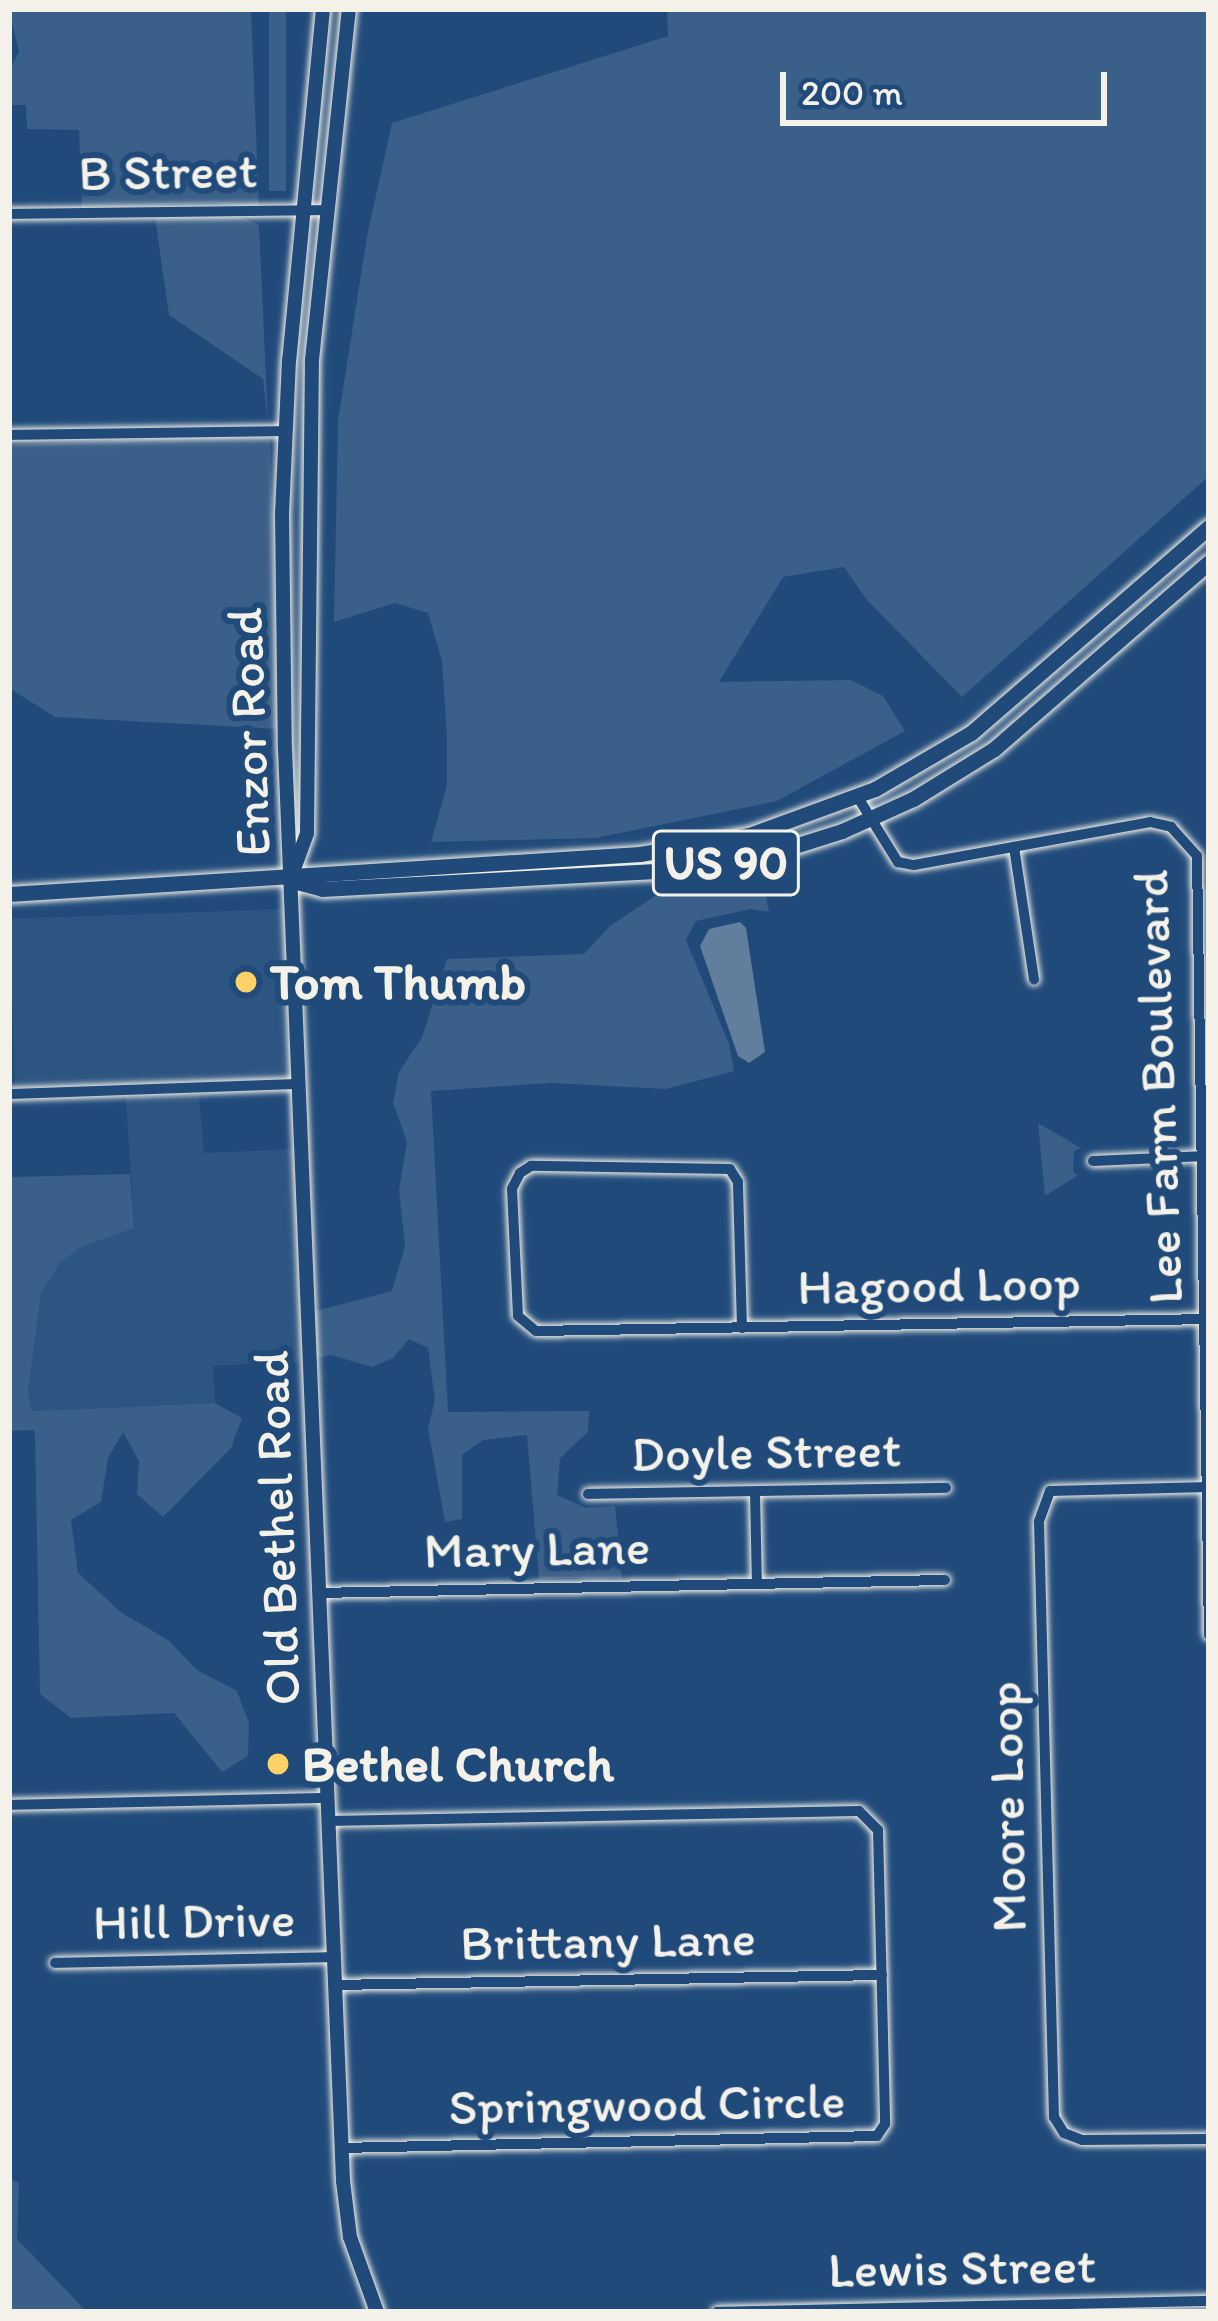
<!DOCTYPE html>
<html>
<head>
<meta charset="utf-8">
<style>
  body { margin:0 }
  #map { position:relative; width:1218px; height:2321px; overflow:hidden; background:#1f4a7a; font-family:Itim,sans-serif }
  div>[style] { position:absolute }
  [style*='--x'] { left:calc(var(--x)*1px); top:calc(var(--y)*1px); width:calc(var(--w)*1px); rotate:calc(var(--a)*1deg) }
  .built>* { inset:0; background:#2d5581; transform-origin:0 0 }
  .green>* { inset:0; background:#3a5f88; transform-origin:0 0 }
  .water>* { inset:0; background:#627e9d }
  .roads { filter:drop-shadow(0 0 3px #f4f1e8) drop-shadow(0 0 3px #f4f1e8) }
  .street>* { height:10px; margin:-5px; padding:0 5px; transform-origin:5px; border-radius:5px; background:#1f4a7a }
  .secondary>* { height:14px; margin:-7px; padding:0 7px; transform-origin:7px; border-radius:7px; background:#1f4a7a }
  .primary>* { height:15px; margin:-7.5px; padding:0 7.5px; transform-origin:7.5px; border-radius:7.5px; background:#1f4a7a }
  .dots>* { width:33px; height:33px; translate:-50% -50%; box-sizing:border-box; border:6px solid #1f4a7a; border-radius:50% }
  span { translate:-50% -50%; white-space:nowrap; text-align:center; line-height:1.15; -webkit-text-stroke:12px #1f4a7a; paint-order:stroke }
  .shield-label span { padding:3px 9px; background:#1f4a7a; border:3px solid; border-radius:9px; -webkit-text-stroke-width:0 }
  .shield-label { font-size:48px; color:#f4f1e8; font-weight:700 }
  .street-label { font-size:51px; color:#f4f1e8 }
  .poi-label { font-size:51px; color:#f4f1e8; font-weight:700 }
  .left { translate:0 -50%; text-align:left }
  .frame { position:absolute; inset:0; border:12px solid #f4f1e8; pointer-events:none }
  .scale { position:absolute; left:780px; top:72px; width:327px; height:54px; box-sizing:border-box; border:6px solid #f4f1e8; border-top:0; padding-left:15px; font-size:36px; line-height:42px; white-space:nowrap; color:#f4f1e8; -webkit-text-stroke:9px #1f4a7a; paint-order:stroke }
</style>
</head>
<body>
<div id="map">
  <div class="built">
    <div style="left:286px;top:909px;width:169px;height:277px;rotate:88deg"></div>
    <div style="clip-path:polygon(199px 1095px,204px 1153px,295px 1149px,303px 1361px,213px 1366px,215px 1403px,31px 1411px,28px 1393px,41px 1294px,60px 1263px,81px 1247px,134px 1227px,126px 1097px)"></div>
  </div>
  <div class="green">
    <div style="clip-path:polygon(9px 9px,251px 9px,259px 208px,212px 203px,82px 208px,79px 130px,27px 129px,26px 105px,9px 105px,9px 71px,19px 52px)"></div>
    <div style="left:269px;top:9px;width:17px;height:182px"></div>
    <div style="clip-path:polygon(667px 9px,1209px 9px,1209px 476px,962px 697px,866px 599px,844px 567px,783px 577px,719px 682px,851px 680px,883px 696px,905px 731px,777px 801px,596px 838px,431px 842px,447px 785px,447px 737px,442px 661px,428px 613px,395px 603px,334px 622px,338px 421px,367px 236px,392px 123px,668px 36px)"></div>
    <div style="clip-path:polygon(238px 215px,259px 225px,268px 422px,263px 379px,169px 315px,155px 218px)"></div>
    <div style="clip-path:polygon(270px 434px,277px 729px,55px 717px,9px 688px,9px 445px)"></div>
    <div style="clip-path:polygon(763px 879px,769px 912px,751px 909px,696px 921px,686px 940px,729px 1044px,734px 1071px,666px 1089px,551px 1083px,431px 1091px,448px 1412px,589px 1411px,588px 1432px,560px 1458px,557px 1495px,586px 1508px,615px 1506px,622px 1578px,539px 1579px,527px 1435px,483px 1440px,462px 1455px,462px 1519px,445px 1522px,428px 1428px,435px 1400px,428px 1348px,409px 1339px,393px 1358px,372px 1367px,331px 1355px,314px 1359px,312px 1312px,392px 1291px,405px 1246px,399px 1190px,407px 1142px,393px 1103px,399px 1072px,422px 1037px,447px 959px,584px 954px,610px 926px,670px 886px)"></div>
    <div style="clip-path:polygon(1038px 1123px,1081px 1148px,1074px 1151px,1073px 1172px,1078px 1175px,1045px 1196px)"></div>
    <div style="clip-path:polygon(130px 1174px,134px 1228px,81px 1247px,60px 1263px,41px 1294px,28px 1393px,32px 1411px,215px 1403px,242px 1418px,231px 1448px,163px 1517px,137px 1494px,139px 1461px,123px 1432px,108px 1458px,101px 1502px,71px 1520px,78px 1573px,122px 1613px,168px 1640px,197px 1670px,237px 1691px,249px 1723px,248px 1756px,222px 1772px,174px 1713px,71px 1718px,40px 1694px,35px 1436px,34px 1430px,9px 1431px,9px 1177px)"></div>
    <div style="clip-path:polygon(9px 2178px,19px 2183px,17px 2239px,87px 2312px,9px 2312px)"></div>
  </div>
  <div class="water">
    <div style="clip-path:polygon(740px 922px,746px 928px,765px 1052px,749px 1063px,738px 1056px,700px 946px,709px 929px)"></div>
  </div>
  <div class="roads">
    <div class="street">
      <div style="--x:9;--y:214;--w:318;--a:-0.7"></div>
      <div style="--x:9;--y:435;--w:277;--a:-0.8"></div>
      <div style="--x:857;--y:796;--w:78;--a:58.2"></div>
      <div style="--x:898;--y:862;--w:16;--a:11"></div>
      <div style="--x:914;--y:865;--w:240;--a:-10.3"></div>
      <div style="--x:1150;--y:822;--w:22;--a:13"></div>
      <div style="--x:1171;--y:827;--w:39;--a:48"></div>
      <div style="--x:1197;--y:856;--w:779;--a:89.12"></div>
      <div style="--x:1014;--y:847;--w:134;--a:81.4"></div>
      <div style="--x:9;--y:1094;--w:289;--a:-2"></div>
      <div style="--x:1093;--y:1161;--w:113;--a:-2.5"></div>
      <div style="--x:742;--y:1328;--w:146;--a:-91.6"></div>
      <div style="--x:738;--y:1182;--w:15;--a:-122"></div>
      <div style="--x:730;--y:1169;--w:199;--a:-179.1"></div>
      <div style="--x:531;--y:1166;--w:13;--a:148"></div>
      <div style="--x:520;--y:1173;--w:18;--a:117"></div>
      <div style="--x:512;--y:1189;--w:127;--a:87.3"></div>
      <div style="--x:518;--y:1316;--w:23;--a:40"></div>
      <div style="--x:536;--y:1331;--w:673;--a:-1.02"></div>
      <div style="--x:1209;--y:1487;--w:159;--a:178.6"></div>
      <div style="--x:1050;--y:1491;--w:33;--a:110"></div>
      <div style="--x:1039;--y:1522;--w:595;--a:88.56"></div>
      <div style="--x:1054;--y:2117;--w:19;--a:58"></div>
      <div style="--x:1064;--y:2133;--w:19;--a:21"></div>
      <div style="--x:1082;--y:2140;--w:127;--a:-0.5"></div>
      <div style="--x:755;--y:1492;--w:92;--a:88.8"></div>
      <div style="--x:588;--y:1494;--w:358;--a:-1"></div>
      <div style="--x:318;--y:1593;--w:627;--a:-1.19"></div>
      <div style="--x:9;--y:1805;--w:318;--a:-1.3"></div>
      <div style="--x:328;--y:1821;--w:531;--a:-1.08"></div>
      <div style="--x:859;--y:1811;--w:27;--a:45"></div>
      <div style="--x:878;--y:1830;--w:294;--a:88.6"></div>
      <div style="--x:885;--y:2124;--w:14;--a:124"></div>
      <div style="--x:877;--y:2136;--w:536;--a:178.72"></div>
      <div style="--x:55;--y:1963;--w:279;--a:-1.2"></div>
      <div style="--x:335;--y:1985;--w:547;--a:-1.05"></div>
      <div style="--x:717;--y:2312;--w:492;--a:-1.3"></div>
    </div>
    <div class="secondary">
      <div style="--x:323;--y:9;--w:353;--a:95.5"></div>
      <div style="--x:289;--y:360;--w:154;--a:92.6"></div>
      <div style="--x:282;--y:514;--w:235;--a:89.3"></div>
      <div style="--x:285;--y:749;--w:1433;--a:87.68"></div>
      <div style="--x:343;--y:2181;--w:56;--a:82.9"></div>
      <div style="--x:350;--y:2237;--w:80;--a:70.2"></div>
      <div style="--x:294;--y:869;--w:38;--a:-70"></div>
      <div style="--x:307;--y:833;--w:473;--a:-89.4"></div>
      <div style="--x:312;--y:360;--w:353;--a:-84"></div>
    </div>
    <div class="primary">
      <div style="--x:293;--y:881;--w:30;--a:15"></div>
      <div style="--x:322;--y:889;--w:367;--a:-3.1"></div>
      <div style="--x:688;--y:869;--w:82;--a:-10.5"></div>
      <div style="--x:769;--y:854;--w:77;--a:-17.5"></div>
      <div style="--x:842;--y:831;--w:78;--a:-24.3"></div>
      <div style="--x:913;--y:799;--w:95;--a:-31.7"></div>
      <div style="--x:994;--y:749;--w:285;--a:-41"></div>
      <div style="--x:9;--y:894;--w:632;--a:-3.63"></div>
      <div style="--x:640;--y:854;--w:111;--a:-9.9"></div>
      <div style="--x:749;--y:835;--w:134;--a:-20.1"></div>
      <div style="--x:875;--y:789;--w:111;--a:-30.3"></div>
      <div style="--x:971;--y:733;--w:315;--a:-40.9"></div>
    </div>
  </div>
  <div class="dots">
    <div style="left:246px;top:982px;background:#ffd166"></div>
    <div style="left:278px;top:1764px;background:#ffd166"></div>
  </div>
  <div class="shield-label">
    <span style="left:726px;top:863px">US 90</span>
  </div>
  <div class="street-label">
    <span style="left:168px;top:172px;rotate:-1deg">B Street</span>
    <span style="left:249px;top:732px;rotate:-92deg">Enzor Road</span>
    <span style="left:1158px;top:1087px;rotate:-92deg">Lee Farm Boulevard</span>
    <span style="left:939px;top:1285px;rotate:-1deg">Hagood Loop</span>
    <span style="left:766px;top:1452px;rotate:-1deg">Doyle Street</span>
    <span style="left:277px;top:1528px;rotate:-92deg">Old Bethel Road</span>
    <span style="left:537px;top:1549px;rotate:-1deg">Mary Lane</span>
    <span style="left:1007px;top:1807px;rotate:-91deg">Moore Loop</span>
    <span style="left:194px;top:1921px;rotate:-1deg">Hill Drive</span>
    <span style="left:608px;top:1941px;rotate:-1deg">Brittany Lane</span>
    <span style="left:647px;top:2104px;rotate:-1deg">Springwood Circle</span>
    <span style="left:962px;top:2268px;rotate:-1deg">Lewis Street</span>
  </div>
  <div class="poi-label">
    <span class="left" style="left:270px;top:982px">Tom Thumb</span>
    <span class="left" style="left:302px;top:1764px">Bethel Church</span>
  </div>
  <div class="frame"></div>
  <div class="scale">200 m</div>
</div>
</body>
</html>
